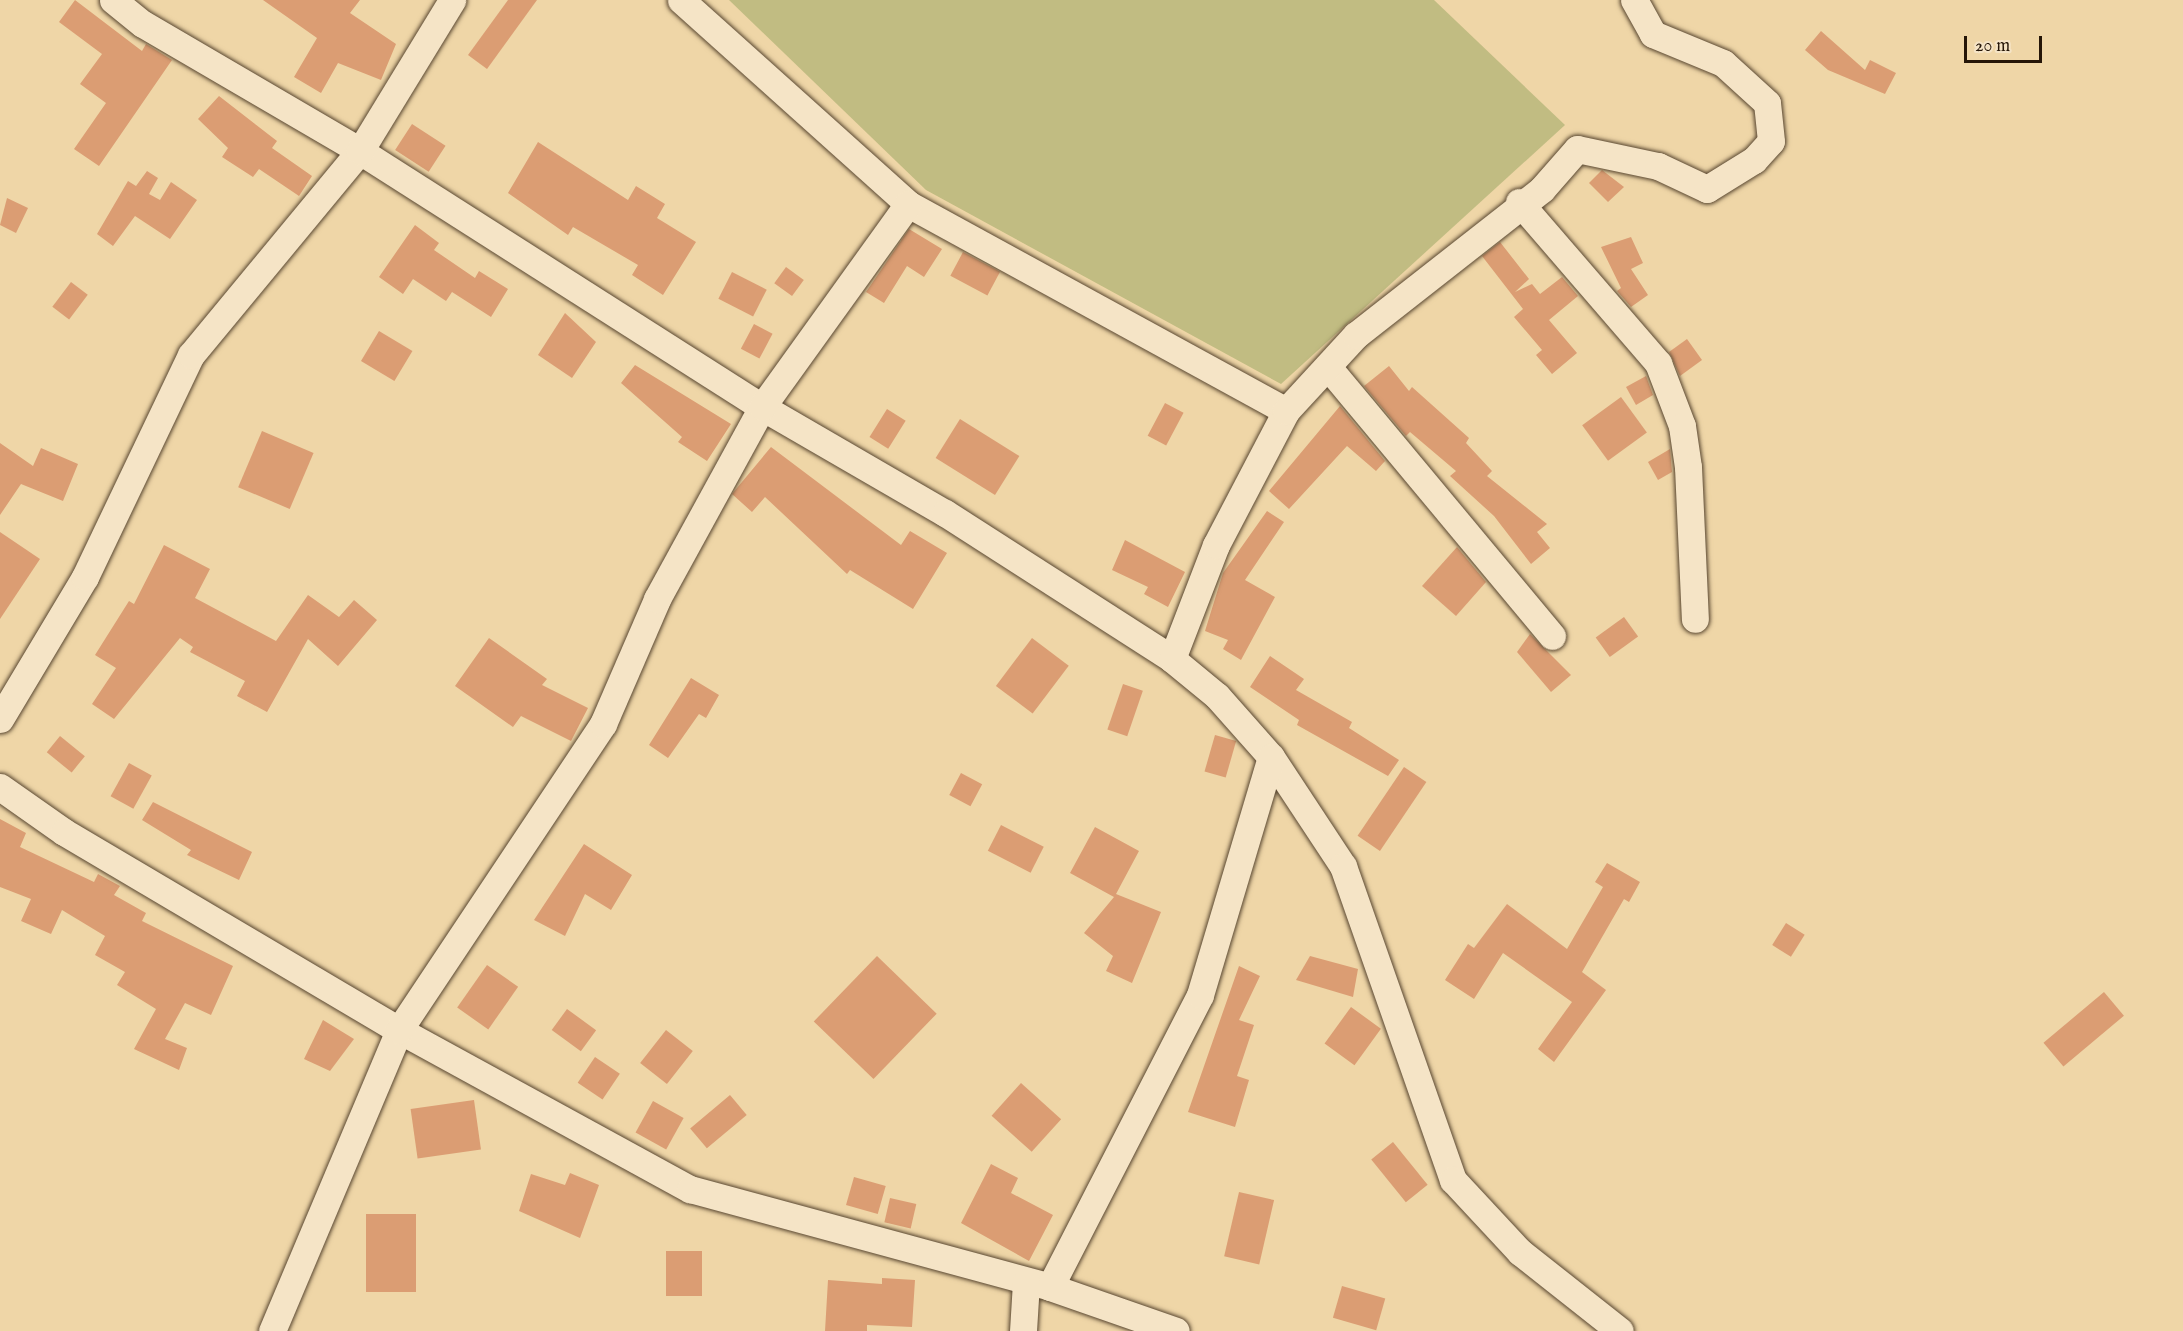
<!DOCTYPE html>
<html>
<head>
<meta charset="utf-8">
<style>
  body { margin:0 }
  #map { position:relative; width:2183px; height:1331px; overflow:hidden; background:#efd6a7; font-family:"IM FELL English",serif }
  div>[style] { position:absolute }
  [style*='--x'] { left:calc(var(--x)*1px); top:calc(var(--y)*1px); width:calc(var(--w)*1px); rotate:calc(var(--a)*1deg) }
  .green>* { inset:0; background:#c1bc82 }
  .building>* { inset:0; background:#db9d73; transform-origin:0 0 }
  .roads { filter:drop-shadow(0 0 2px #584630) drop-shadow(0 0 2px #584630) }
  .minor>* { height:27px; margin:-13.5px; padding:0 13.5px; transform-origin:13.5px; border-radius:13.5px; background:#f5e4c6 }
  span { translate:-50% -50%; white-space:nowrap; text-align:center; line-height:1.15; -webkit-text-stroke:6px #f5e4c6; paint-order:stroke }
  .scale { position:absolute; left:1964px; top:36px; width:78px; height:27px; box-sizing:border-box; border:3px solid #251608; border-top:0; padding-left:8px; font-size:18px; line-height:21px; white-space:nowrap; color:#251608; -webkit-text-stroke:4px #f5e4c6; paint-order:stroke }
</style>
</head>
<body>
<div id="map">
  <div class="green">
    <div style="clip-path:polygon(729px 0,1434px 0,1565px 125px,1281px 384px,926px 190px)"></div>
  </div>
  <div class="building">
    <div style="clip-path:polygon(75px 0,142px 51px,146px 44px,172px 60px,99px 166px,74px 149px,106px 103px,80px 84px,102px 54px,59px 22px)"></div>
    <div style="clip-path:polygon(263px 0,360px 0,350px 13px,396px 44px,381px 80px,338px 63px,321px 93px,294px 77px,317px 38px)"></div>
    <div style="clip-path:polygon(508px 0,537px 0,487px 69px,468px 55px)"></div>
    <div style="clip-path:polygon(1821px 31px,1865px 70px,1870px 60px,1896px 73px,1885px 94px,1828px 70px,1805px 50px)"></div>
    <div style="clip-path:polygon(219px 96px,277px 141px,272px 148px,312px 176px,299px 196px,259px 169px,253px 177px,222px 157px,228px 148px,198px 119px)"></div>
    <div style="left:412px;top:124px;width:40px;height:31px;rotate:33deg"></div>
    <div style="clip-path:polygon(538px 142px,628px 200px,636px 186px,665px 204px,657px 218px,696px 242px,663px 295px,632px 275px,638px 265px,573px 227px,568px 235px,508px 193px)"></div>
    <div style="clip-path:polygon(1602px 170px,1624px 187px,1608px 202px,1589px 183px)"></div>
    <div style="clip-path:polygon(147px 171px,158px 178px,149px 194px,160px 200px,171px 182px,197px 200px,170px 239px,135px 216px,113px 246px,97px 234px,128px 181px,136px 186px)"></div>
    <div style="clip-path:polygon(7px 198px,28px 208px,16px 233px,0 225px)"></div>
    <div style="clip-path:polygon(415px 225px,439px 243px,434px 250px,475px 278px,479px 271px,508px 289px,491px 317px,452px 292px,446px 301px,413px 279px,403px 294px,379px 277px)"></div>
    <div style="clip-path:polygon(909px 229px,942px 249px,924px 277px,907px 266px,884px 303px,866px 292px)"></div>
    <div style="clip-path:polygon(1631px 237px,1643px 263px,1631px 269px,1648px 295px,1631px 307px,1617px 291px,1621px 288px,1601px 247px)"></div>
    <div style="clip-path:polygon(1500px 242px,1529px 279px,1515px 292px,1532px 284px,1540px 294px,1562px 277px,1578px 296px,1549px 320px,1577px 353px,1552px 374px,1536px 355px,1542px 350px,1514px 317px,1523px 309px,1482px 256px)"></div>
    <div style="left:963px;top:252px;width:42px;height:27px;rotate:28deg"></div>
    <div style="left:786px;top:267px;width:22px;height:20px;rotate:36deg"></div>
    <div style="left:732px;top:272px;width:39px;height:30px;rotate:27deg"></div>
    <div style="left:71px;top:282px;width:21px;height:31px;rotate:37deg"></div>
    <div style="clip-path:polygon(565px 313px,596px 342px,572px 378px,538px 355px)"></div>
    <div style="left:754px;top:324px;width:21px;height:28px;rotate:28deg"></div>
    <div style="left:379px;top:331px;width:39px;height:35px;rotate:31deg"></div>
    <div style="clip-path:polygon(1687px 339px,1702px 360px,1680px 376px,1669px 352px)"></div>
    <div style="clip-path:polygon(635px 365px,731px 424px,707px 461px,678px 442px,682px 437px,621px 383px)"></div>
    <div style="clip-path:polygon(1389px 366px,1409px 391px,1412px 387px,1469px 438px,1466px 443px,1492px 471px,1487px 476px,1547px 524px,1537px 532px,1550px 548px,1531px 564px,1494px 516px,1450px 476px,1456px 471px,1410px 432px,1406px 436px,1364px 386px)"></div>
    <div style="clip-path:polygon(1646px 376px,1653px 395px,1636px 405px,1626px 387px)"></div>
    <div style="left:1621px;top:397px;width:44px;height:48px;rotate:54deg"></div>
    <div style="left:1165px;top:403px;width:21px;height:37px;rotate:28deg"></div>
    <div style="clip-path:polygon(1340px 406px,1385px 461px,1376px 471px,1347px 446px,1289px 509px,1269px 491px)"></div>
    <div style="left:887px;top:409px;width:22px;height:33px;rotate:32deg"></div>
    <div style="left:960px;top:419px;width:70px;height:46px;rotate:32deg"></div>
    <div style="left:262px;top:431px;width:56px;height:61px;rotate:23deg"></div>
    <div style="clip-path:polygon(0 443px,33px 466px,41px 448px,78px 464px,63px 501px,21px 484px,0 515px)"></div>
    <div style="clip-path:polygon(771px 447px,901px 545px,910px 531px,947px 553px,913px 609px,850px 570px,847px 574px,765px 497px,752px 512px,732px 494px)"></div>
    <div style="clip-path:polygon(1670px 449px,1672px 472px,1658px 480px,1648px 462px)"></div>
    <div style="clip-path:polygon(1267px 511px,1284px 522px,1245px 580px,1275px 597px,1241px 660px,1223px 649px,1228px 640px,1205px 631px,1223px 573px)"></div>
    <div style="clip-path:polygon(0 532px,40px 559px,0 619px)"></div>
    <div style="clip-path:polygon(1125px 540px,1185px 572px,1168px 607px,1144px 594px,1148px 587px,1112px 570px)"></div>
    <div style="clip-path:polygon(164px 545px,210px 569px,195px 598px,276px 641px,308px 595px,339px 617px,354px 600px,377px 620px,338px 666px,308px 639px,267px 712px,237px 696px,245px 681px,190px 652px,193px 647px,180px 638px,114px 719px,92px 704px,116px 668px,95px 655px,129px 601px,134px 604px)"></div>
    <div style="clip-path:polygon(1457px 547px,1486px 582px,1456px 616px,1422px 586px)"></div>
    <div style="left:1624px;top:617px;width:24px;height:35px;rotate:54deg"></div>
    <div style="clip-path:polygon(1530px 634px,1571px 675px,1551px 692px,1517px 652px)"></div>
    <div style="clip-path:polygon(489px 638px,547px 679px,542px 685px,588px 708px,571px 741px,521px 716px,513px 727px,455px 686px)"></div>
    <div style="left:1032px;top:638px;width:46px;height:60px;rotate:37deg"></div>
    <div style="clip-path:polygon(1270px 656px,1304px 679px,1296px 690px,1352px 722px,1349px 728px,1399px 760px,1388px 776px,1297px 725px,1299px 720px,1250px 687px)"></div>
    <div style="clip-path:polygon(691px 678px,719px 695px,706px 718px,699px 714px,668px 758px,649px 745px)"></div>
    <div style="left:1123px;top:684px;width:21px;height:48px;rotate:19deg"></div>
    <div style="left:1215px;top:735px;width:22px;height:38px;rotate:16deg"></div>
    <div style="left:60px;top:736px;width:32px;height:21px;rotate:39deg"></div>
    <div style="left:129px;top:763px;width:26px;height:38px;rotate:29deg"></div>
    <div style="left:1404px;top:767px;width:27px;height:83px;rotate:34deg"></div>
    <div style="left:961px;top:773px;width:24px;height:25px;rotate:28deg"></div>
    <div style="clip-path:polygon(153px 802px,252px 852px,239px 880px,187px 855px,191px 850px,142px 820px)"></div>
    <div style="clip-path:polygon(0 819px,26px 833px,20px 847px,94px 882px,98px 874px,120px 886px,114px 895px,146px 913px,142px 921px,233px 966px,211px 1015px,185px 1003px,165px 1039px,187px 1048px,179px 1070px,134px 1049px,156px 1009px,117px 985px,125px 972px,95px 955px,105px 936px,62px 910px,51px 934px,21px 921px,31px 899px,0 887px)"></div>
    <div style="left:1001px;top:825px;width:48px;height:29px;rotate:27deg"></div>
    <div style="clip-path:polygon(1095px 827px,1139px 851px,1116px 894px,1161px 912px,1132px 983px,1106px 971px,1113px 956px,1084px 933px,1114px 897px,1070px 873px)"></div>
    <div style="clip-path:polygon(584px 844px,632px 875px,611px 910px,585px 894px,565px 936px,534px 920px)"></div>
    <div style="clip-path:polygon(1607px 863px,1640px 882px,1629px 902px,1624px 899px,1582px 972px,1606px 990px,1554px 1062px,1538px 1049px,1572px 1002px,1503px 953px,1474px 999px,1445px 980px,1468px 944px,1474px 948px,1507px 904px,1567px 949px,1603px 887px,1595px 882px)"></div>
    <div style="left:1786px;top:923px;width:22px;height:26px;rotate:32deg"></div>
    <div style="left:877px;top:956px;width:83px;height:91px;rotate:44deg"></div>
    <div style="clip-path:polygon(1310px 956px,1358px 969px,1353px 997px,1296px 980px)"></div>
    <div style="left:487px;top:965px;width:38px;height:52px;rotate:35deg"></div>
    <div style="clip-path:polygon(1239px 966px,1260px 976px,1239px 1020px,1254px 1025px,1237px 1076px,1249px 1080px,1235px 1127px,1188px 1112px)"></div>
    <div style="left:2104px;top:992px;width:31px;height:79px;rotate:50deg"></div>
    <div style="left:1351px;top:1007px;width:37px;height:45px;rotate:36deg"></div>
    <div style="left:567px;top:1009px;width:36px;height:26px;rotate:36deg"></div>
    <div style="clip-path:polygon(323px 1020px,354px 1039px,330px 1071px,304px 1059px)"></div>
    <div style="left:666px;top:1030px;width:34px;height:42px;rotate:38deg"></div>
    <div style="left:595px;top:1057px;width:30px;height:31px;rotate:34deg"></div>
    <div style="left:1021px;top:1083px;width:54px;height:44px;rotate:42deg"></div>
    <div style="left:730px;top:1095px;width:26px;height:52px;rotate:50deg"></div>
    <div style="left:474px;top:1100px;width:50px;height:64px;rotate:82deg"></div>
    <div style="left:653px;top:1101px;width:35px;height:36px;rotate:29deg"></div>
    <div style="left:1393px;top:1142px;width:55px;height:28px;rotate:51deg"></div>
    <div style="clip-path:polygon(991px 1164px,1018px 1178px,1011px 1193px,1053px 1215px,1029px 1261px,961px 1223px)"></div>
    <div style="clip-path:polygon(570px 1173px,599px 1185px,580px 1238px,519px 1211px,531px 1174px,565px 1185px)"></div>
    <div style="left:854px;top:1177px;width:33px;height:29px;rotate:16deg"></div>
    <div style="left:1239px;top:1192px;width:36px;height:66px;rotate:13deg"></div>
    <div style="left:890px;top:1198px;width:27px;height:25px;rotate:13deg"></div>
    <div style="left:366px;top:1214px;width:50px;height:78px"></div>
    <div style="left:666px;top:1251px;width:36px;height:45px"></div>
    <div style="clip-path:polygon(882px 1278px,915px 1280px,912px 1327px,867px 1325px,867px 1331px,825px 1331px,828px 1280px,882px 1284px)"></div>
    <div style="left:1342px;top:1286px;width:45px;height:33px;rotate:16deg"></div>
  </div>
  <div class="roads">
    <div class="minor">
      <div style="--x:113;--y:0;--w:38;--a:39"></div>
      <div style="--x:143;--y:24;--w:251;--a:30.3"></div>
      <div style="--x:360;--y:151;--w:477;--a:32.5"></div>
      <div style="--x:762;--y:407;--w:211;--a:30.1"></div>
      <div style="--x:945;--y:513;--w:270;--a:32.7"></div>
      <div style="--x:1172;--y:659;--w:58;--a:39.4"></div>
      <div style="--x:1217;--y:696;--w:81;--a:48.5"></div>
      <div style="--x:1271;--y:757;--w:131;--a:56.6"></div>
      <div style="--x:1343;--y:866;--w:333;--a:70.7"></div>
      <div style="--x:1453;--y:1180;--w:98;--a:47.1"></div>
      <div style="--x:1520;--y:1252;--w:127;--a:38.3"></div>
      <div style="--x:681;--y:0;--w:305;--a:41.9"></div>
      <div style="--x:908;--y:204;--w:431;--a:28.7"></div>
      <div style="--x:1519;--y:202;--w:213;--a:49.2"></div>
      <div style="--x:1658;--y:363;--w:67;--a:69.1"></div>
      <div style="--x:1682;--y:426;--w:41;--a:81.7"></div>
      <div style="--x:1688;--y:467;--w:152;--a:87.4"></div>
      <div style="--x:1328;--y:367;--w:350;--a:50.2"></div>
      <div style="--x:1172;--y:659;--w:122;--a:-68.9"></div>
      <div style="--x:1216;--y:545;--w:151;--a:-62.4"></div>
      <div style="--x:1286;--y:411;--w:103;--a:-47.4"></div>
      <div style="--x:1356;--y:335;--w:236;--a:-38.1"></div>
      <div style="--x:1542;--y:189;--w:53;--a:-48.8"></div>
      <div style="--x:1577;--y:149;--w:83;--a:11.9"></div>
      <div style="--x:1658;--y:166;--w:54;--a:25.1"></div>
      <div style="--x:1707;--y:189;--w:55;--a:-31.7"></div>
      <div style="--x:1754;--y:160;--w:25;--a:-48"></div>
      <div style="--x:1771;--y:141;--w:38;--a:-96"></div>
      <div style="--x:1767;--y:103;--w:59;--a:-137.7"></div>
      <div style="--x:1723;--y:63;--w:76;--a:-157.5"></div>
      <div style="--x:1653;--y:34;--w:39;--a:-119"></div>
      <div style="--x:0;--y:719;--w:165;--a:-59.1"></div>
      <div style="--x:85;--y:577;--w:246;--a:-64.5"></div>
      <div style="--x:191;--y:355;--w:265;--a:-50.4"></div>
      <div style="--x:360;--y:151;--w:177;--a:-58.6"></div>
      <div style="--x:0;--y:787;--w:78;--a:35.1"></div>
      <div style="--x:64;--y:832;--w:389;--a:30.6"></div>
      <div style="--x:399;--y:1030;--w:332;--a:28.7"></div>
      <div style="--x:690;--y:1189;--w:373;--a:15.2"></div>
      <div style="--x:1050;--y:1287;--w:133;--a:19.2"></div>
      <div style="--x:1050;--y:1287;--w:328;--a:-62.8"></div>
      <div style="--x:1200;--y:995;--w:248;--a:-73.4"></div>
      <div style="--x:272;--y:1331;--w:327;--a:-67.1"></div>
      <div style="--x:399;--y:1030;--w:368;--a:-56.3"></div>
      <div style="--x:603;--y:724;--w:136;--a:-66.6"></div>
      <div style="--x:657;--y:599;--w:219;--a:-61.3"></div>
      <div style="--x:762;--y:407;--w:250;--a:-54.3"></div>
      <div style="--x:1023;--y:1331;--w:49;--a:-86.5"></div>
    </div>
  </div>
  <div class="scale">20 m</div>
</div>
</body>
</html>
